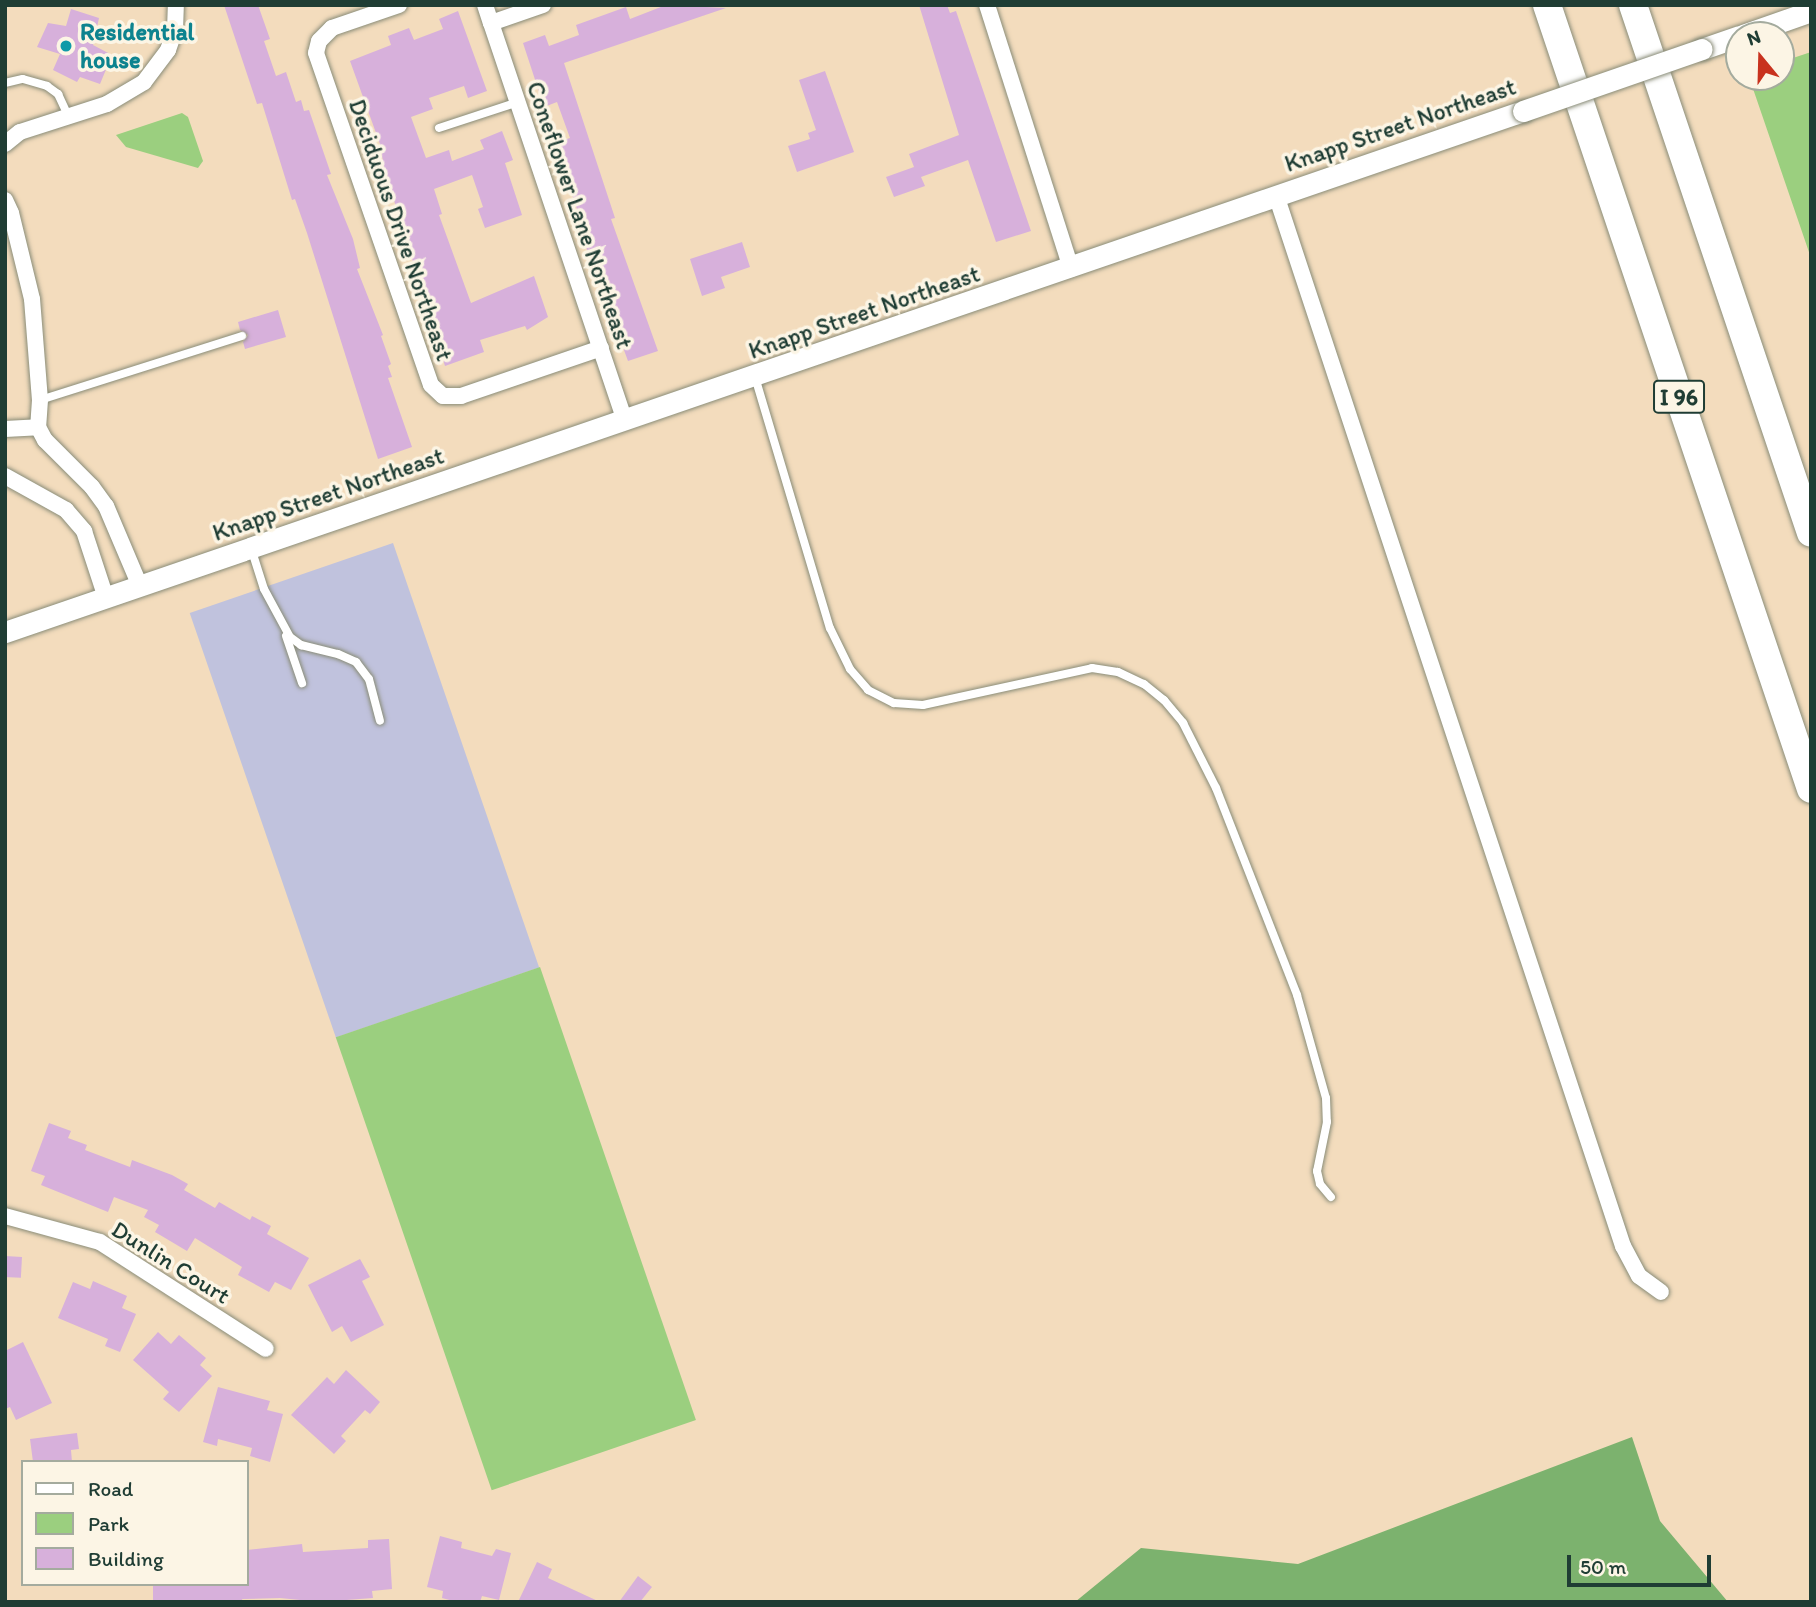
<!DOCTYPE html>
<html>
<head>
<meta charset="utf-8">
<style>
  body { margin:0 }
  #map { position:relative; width:1816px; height:1607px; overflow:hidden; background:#f3dcbd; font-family:Itim,sans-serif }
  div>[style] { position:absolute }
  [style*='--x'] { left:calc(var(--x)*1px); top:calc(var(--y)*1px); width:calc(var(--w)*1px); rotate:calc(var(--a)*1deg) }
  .industrial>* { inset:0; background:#c0c2dd; transform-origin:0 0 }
  .green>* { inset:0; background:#9bcf7f; transform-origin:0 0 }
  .forest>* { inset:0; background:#7cb26e }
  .building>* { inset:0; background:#d7b0db; transform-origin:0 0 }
  .roads { filter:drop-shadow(0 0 2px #898c78) drop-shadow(0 0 2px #898c78) }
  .service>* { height:8px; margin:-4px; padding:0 4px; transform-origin:4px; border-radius:4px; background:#fff }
  .minor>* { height:16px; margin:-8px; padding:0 8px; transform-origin:8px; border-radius:8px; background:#fff }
  .secondary>* { height:21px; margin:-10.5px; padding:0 10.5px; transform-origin:10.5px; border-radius:10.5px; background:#fff }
  .motorway>* { height:28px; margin:-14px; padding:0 14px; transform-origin:14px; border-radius:14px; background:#fff }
  .bridges { filter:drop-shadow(0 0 2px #898c78) drop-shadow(0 0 2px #898c78) }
  .secondary-bridge>* { height:21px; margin:-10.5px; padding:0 10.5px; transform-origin:10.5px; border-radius:10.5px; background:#fff }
  .dots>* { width:19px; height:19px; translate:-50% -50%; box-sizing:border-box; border:4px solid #fcf5e5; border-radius:50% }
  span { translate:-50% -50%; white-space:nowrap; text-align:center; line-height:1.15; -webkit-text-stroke:7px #fcf5e5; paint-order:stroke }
  .shield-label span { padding:2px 5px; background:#fcf5e5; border:2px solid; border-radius:5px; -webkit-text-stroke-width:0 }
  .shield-label { font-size:23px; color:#1f3d34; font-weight:700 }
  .culture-label { font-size:24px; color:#0d838f; font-weight:700 }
  .left { translate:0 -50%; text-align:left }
  .street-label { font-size:24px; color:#1f3d34 }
  .frame { position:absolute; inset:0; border:7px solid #1f3d34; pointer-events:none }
  .legend { position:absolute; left:21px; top:1460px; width:228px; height:126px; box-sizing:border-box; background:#fcf5e5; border:2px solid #a4ab9e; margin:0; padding:9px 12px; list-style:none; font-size:21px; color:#1f3d34 }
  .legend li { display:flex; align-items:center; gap:14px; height:35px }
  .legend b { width:35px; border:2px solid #a4ab9e }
  .north { position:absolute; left:1725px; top:21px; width:70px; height:70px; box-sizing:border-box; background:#fcf5e5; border:2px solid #a4ab9e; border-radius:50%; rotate:341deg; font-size:19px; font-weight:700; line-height:28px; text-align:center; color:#1f3d34 }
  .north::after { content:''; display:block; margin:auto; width:24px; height:32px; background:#c8321e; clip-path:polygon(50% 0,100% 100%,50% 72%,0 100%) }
  .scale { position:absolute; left:1567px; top:1555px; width:144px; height:32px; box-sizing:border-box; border:4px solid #1f3d34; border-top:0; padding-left:9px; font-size:21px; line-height:24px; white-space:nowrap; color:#1f3d34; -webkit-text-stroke:5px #fcf5e5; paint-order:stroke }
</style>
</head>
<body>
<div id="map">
  <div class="industrial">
    <div style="left:393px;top:543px;width:449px;height:215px;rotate:71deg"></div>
  </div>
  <div class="green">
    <div style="clip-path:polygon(1811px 52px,1811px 258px,1749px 77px,1781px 77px,1781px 62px)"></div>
    <div style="clip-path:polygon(182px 113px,188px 117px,203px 161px,198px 168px,126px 147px,116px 135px)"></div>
    <div style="left:540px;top:967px;width:479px;height:216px;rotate:71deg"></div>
  </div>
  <div class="forest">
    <div style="clip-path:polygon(1632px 1437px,1660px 1521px,1728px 1602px,1075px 1602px,1141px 1548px,1298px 1564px)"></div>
  </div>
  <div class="building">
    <div style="clip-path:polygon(224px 5px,258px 5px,270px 39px,264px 41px,276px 76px,286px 72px,296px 102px,301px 100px,304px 111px,309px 110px,331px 174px,327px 175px,353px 239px,360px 268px,357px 269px,383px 335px,381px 336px,391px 364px,388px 366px,392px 377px,388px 378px,412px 447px,378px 459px,307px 233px,295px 199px,292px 200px,262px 103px,257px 104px)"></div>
    <div style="clip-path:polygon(666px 5px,726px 8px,564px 63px,615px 218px,611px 219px,658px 351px,628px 361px,583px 239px,587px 238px,564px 172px,567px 171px,557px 142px,570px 138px,557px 102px,544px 107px,523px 43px,545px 35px,549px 46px,579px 35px,576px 25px,626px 7px,630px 19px)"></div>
    <div style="clip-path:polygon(919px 5px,947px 5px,950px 13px,956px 11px,1031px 231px,996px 242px,968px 160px,921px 177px,925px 186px,894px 197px,886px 177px,914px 167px,909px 154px,959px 135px)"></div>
    <div style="clip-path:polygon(71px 9px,99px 18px,93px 45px,112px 55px,100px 84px,80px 77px,77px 82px,53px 70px,60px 54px,37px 47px,48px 23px,66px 26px)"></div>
    <div style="clip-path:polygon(458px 11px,487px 91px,468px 98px,464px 86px,429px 98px,433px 109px,411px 117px,426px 158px,449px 150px,452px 161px,484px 149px,480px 140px,502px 131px,513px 160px,505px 163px,522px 215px,485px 228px,478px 209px,483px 207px,472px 175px,434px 189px,442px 214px,439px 215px,471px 303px,534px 276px,548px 317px,527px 330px,525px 326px,480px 340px,484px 352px,445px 366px,384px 168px,380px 144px,350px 61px,391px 45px,388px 36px,409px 28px,414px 40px,443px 29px,439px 19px)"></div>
    <div style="clip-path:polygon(825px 71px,854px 152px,797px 172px,788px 146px,810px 139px,808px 133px,816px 130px,799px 80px)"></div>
    <div style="clip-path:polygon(742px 242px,750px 267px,721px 277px,725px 288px,702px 296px,690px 259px)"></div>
    <div style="clip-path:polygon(278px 310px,286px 337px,245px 349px,243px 342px,248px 335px,240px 330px,238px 322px)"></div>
    <div style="clip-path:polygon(49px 1123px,71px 1131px,68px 1138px,87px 1145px,85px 1150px,130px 1167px,132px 1160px,172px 1175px,188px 1184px,184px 1190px,215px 1208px,219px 1202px,250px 1220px,252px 1216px,271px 1226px,267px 1234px,309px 1258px,291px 1290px,275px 1282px,269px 1292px,238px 1275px,242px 1267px,195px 1238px,187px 1251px,155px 1232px,159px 1225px,144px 1217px,148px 1210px,114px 1197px,108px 1212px,41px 1185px,45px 1176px,31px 1171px)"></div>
    <div style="left:5px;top:1256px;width:17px;height:21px;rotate:3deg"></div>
    <div style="clip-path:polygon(360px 1259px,370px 1277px,362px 1281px,384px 1325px,351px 1342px,342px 1326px,332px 1332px,308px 1285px)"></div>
    <div style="clip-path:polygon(93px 1281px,127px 1296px,122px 1308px,136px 1314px,120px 1352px,105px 1346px,108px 1339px,58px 1318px,73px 1282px,90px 1289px)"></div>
    <div style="clip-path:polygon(158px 1332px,171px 1344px,179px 1335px,206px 1358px,200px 1365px,212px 1376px,179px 1412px,163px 1399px,169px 1392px,133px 1360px)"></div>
    <div style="clip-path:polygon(23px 1342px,52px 1403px,16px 1420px,10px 1407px,5px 1409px,5px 1351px)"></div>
    <div style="clip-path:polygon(346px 1370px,380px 1402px,370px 1414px,365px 1410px,341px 1436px,346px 1441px,334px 1454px,291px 1415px,327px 1377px,334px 1384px)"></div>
    <div style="clip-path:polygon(218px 1387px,270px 1401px,267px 1410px,283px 1414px,270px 1462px,250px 1456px,252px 1448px,218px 1439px,217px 1446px,203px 1442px)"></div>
    <div style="clip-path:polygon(77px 1433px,79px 1449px,71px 1450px,72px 1462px,33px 1462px,30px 1439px)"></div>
    <div style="clip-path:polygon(440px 1536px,462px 1542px,461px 1548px,492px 1556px,496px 1549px,511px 1553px,499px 1600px,482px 1596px,480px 1602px,457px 1602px,442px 1598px,443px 1591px,427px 1587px)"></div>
    <div style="clip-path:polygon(389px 1539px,392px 1589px,372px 1591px,373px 1598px,320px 1602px,280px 1598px,242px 1599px,243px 1602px,153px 1602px,153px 1584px,247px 1584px,247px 1550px,302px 1544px,303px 1552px,368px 1548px,368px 1540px)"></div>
    <div style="clip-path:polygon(537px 1562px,552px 1569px,548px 1578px,600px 1602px,518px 1602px)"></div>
    <div style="clip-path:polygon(638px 1576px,652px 1587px,640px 1602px,619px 1602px)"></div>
  </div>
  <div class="roads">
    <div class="service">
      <div style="--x:5;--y:83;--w:18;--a:-13"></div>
      <div style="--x:23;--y:79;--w:25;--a:16"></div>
      <div style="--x:47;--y:86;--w:14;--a:36"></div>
      <div style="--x:58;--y:94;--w:23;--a:65"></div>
      <div style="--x:439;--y:128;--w:83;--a:-18.2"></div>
      <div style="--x:755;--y:377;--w:262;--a:73.4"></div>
      <div style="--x:830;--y:628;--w:46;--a:64"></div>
      <div style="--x:850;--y:669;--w:28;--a:49"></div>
      <div style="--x:868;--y:690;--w:29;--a:27"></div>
      <div style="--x:894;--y:703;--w:29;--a:4"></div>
      <div style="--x:923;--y:705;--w:173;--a:-12.3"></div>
      <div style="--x:1092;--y:668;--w:26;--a:9"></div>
      <div style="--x:1118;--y:672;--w:29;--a:25"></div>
      <div style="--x:1144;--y:684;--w:26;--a:39"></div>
      <div style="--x:1164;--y:700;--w:30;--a:50"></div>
      <div style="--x:1183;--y:723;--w:73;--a:63.1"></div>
      <div style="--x:1216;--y:788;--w:222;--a:68.6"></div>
      <div style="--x:1297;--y:995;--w:107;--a:74.3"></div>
      <div style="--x:1326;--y:1098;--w:24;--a:88"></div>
      <div style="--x:1327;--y:1122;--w:50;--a:101.5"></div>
      <div style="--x:1317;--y:1171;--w:13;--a:77"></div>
      <div style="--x:1320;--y:1184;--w:17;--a:50"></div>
      <div style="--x:40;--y:400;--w:212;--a:-17.6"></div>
      <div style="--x:251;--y:548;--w:43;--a:72.4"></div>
      <div style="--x:264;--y:589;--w:55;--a:61.6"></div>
      <div style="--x:290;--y:637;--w:14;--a:36"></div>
      <div style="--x:301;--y:645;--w:38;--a:14"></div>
      <div style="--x:338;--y:654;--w:20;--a:24"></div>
      <div style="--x:356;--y:662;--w:21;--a:53"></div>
      <div style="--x:369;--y:679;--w:43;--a:75.3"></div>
      <div style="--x:286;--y:636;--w:50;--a:71.2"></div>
    </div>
    <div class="minor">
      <div style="--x:399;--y:5;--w:71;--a:161.1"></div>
      <div style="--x:332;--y:28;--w:18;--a:135"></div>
      <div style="--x:319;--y:41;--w:12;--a:104"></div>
      <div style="--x:316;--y:53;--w:351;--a:70.9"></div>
      <div style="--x:431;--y:385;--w:16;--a:43"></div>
      <div style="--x:443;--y:396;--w:18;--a:0"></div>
      <div style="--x:461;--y:396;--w:148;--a:-18.9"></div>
      <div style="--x:485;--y:5;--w:19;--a:72"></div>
      <div style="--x:491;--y:23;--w:55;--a:-19.1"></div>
      <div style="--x:987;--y:5;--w:277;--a:72.3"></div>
      <div style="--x:491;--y:23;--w:420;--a:71.4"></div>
      <div style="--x:5;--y:144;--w:19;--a:-39"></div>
      <div style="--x:20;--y:132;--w:91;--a:-17.8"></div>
      <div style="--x:107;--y:104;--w:43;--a:-30.7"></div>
      <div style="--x:144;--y:82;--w:40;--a:-53"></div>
      <div style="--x:168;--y:50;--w:21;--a:-71"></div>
      <div style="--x:175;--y:30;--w:25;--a:-88"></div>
      <div style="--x:1276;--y:195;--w:1107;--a:71.73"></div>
      <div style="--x:1623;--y:1246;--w:34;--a:62"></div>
      <div style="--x:1639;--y:1276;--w:27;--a:36"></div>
      <div style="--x:5;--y:200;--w:14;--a:65"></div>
      <div style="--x:11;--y:213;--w:89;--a:76.3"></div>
      <div style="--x:32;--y:299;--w:101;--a:85.5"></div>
      <div style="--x:40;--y:400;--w:27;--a:94"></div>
      <div style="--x:38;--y:427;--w:15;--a:62"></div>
      <div style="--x:45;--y:440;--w:66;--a:45"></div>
      <div style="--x:92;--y:487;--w:24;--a:54"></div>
      <div style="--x:106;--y:506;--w:87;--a:67"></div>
      <div style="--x:5;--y:429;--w:33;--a:-3"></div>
      <div style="--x:5;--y:476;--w:70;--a:29.1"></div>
      <div style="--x:66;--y:510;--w:28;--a:49"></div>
      <div style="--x:84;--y:531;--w:71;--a:71.8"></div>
      <div style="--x:5;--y:1216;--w:98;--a:15.3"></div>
      <div style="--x:100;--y:1242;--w:197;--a:32.8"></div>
    </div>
    <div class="secondary">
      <div style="--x:1743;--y:35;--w:72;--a:-19.4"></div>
      <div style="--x:1702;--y:49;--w:39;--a:-19"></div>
      <div style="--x:5;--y:632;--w:1605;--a:-18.94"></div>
    </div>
    <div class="motorway">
      <div style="--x:1547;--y:5;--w:827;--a:71.39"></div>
      <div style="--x:1633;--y:5;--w:557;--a:71.37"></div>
    </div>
  </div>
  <div class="bridges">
    <div class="secondary-bridge">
      <div style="--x:1523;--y:111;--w:189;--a:-19.1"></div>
    </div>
  </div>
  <div class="dots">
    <div style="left:66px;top:46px;background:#0f9aa8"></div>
  </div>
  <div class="shield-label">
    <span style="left:1679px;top:397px">I 96</span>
  </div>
  <div class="culture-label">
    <span class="left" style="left:80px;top:46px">Residential<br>house</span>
  </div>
  <div class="street-label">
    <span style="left:1400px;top:125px;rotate:-19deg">Knapp Street Northeast</span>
    <span style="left:580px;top:215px;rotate:71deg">Coneflower Lane Northeast</span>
    <span style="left:401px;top:230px;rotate:71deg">Deciduous Drive Northeast</span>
    <span style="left:864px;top:312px;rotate:-19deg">Knapp Street Northeast</span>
    <span style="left:328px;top:494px;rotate:-19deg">Knapp Street Northeast</span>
    <span style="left:171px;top:1262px;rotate:32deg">Dunlin Court</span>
  </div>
  <div class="frame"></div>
  <ul class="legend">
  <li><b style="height:9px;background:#fff"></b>Road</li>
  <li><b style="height:19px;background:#9bcf7f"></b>Park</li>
  <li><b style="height:19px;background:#d7b0db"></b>Building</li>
  </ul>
  <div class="north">N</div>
  <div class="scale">50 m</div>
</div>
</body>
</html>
